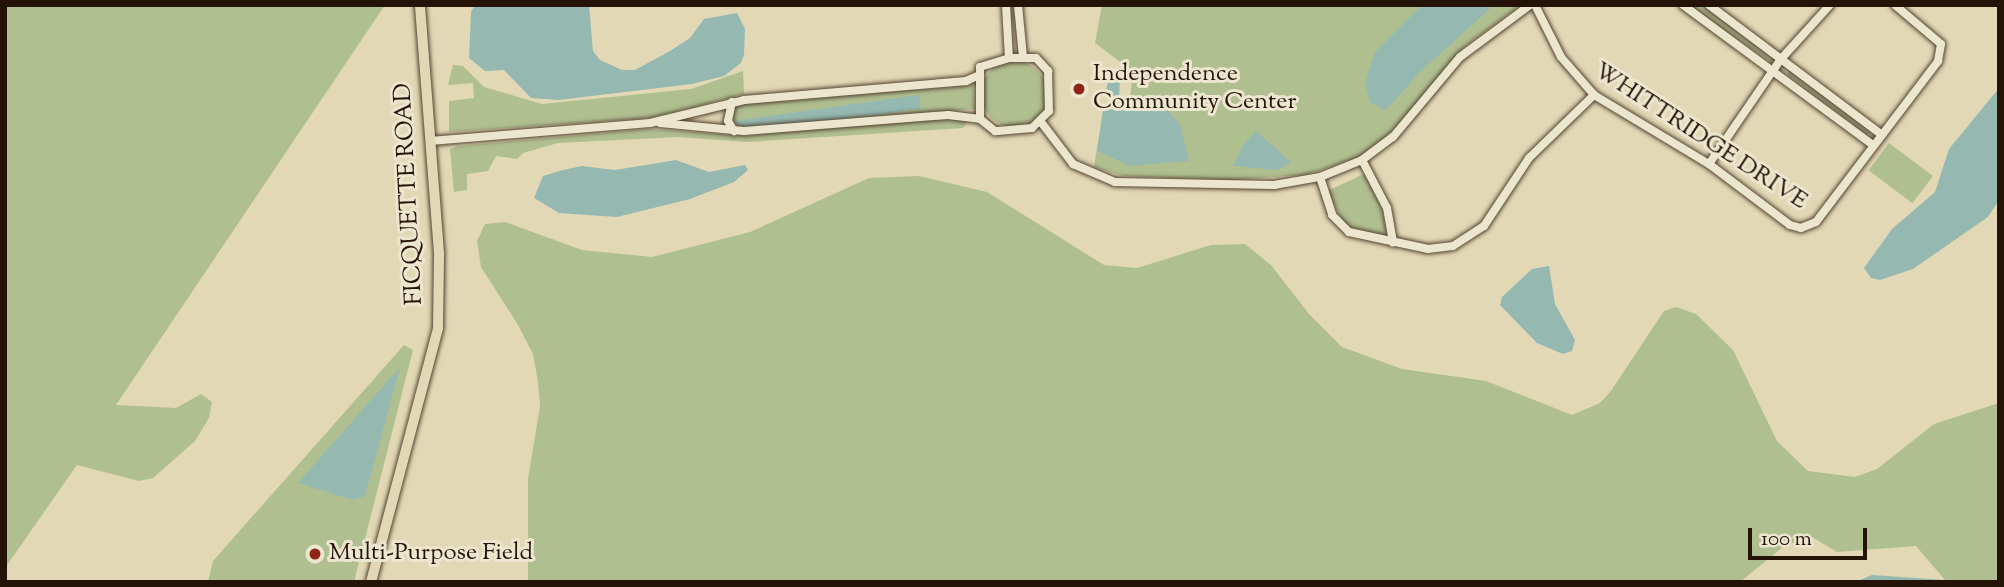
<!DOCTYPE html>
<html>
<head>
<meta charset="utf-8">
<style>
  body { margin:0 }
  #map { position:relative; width:2004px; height:587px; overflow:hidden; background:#e2d8b5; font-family:"Sorts Mill Goudy",serif }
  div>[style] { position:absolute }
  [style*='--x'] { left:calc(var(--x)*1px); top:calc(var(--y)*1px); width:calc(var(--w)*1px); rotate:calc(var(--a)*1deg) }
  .green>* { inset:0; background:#b0bf90; transform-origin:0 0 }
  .round { border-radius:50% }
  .water>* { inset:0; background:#95b9b0; transform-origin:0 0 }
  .roads { filter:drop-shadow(0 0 2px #544432) drop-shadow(0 0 2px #544432) }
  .minor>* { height:8px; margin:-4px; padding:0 4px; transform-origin:4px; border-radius:4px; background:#ece6cf }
  .major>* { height:10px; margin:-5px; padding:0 5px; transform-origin:5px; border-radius:5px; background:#e2d8b5 }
  .dots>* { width:19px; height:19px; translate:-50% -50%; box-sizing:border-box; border:4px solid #ece6cf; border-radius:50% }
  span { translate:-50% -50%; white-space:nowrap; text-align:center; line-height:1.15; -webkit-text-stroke:6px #ece6cf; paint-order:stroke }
  .poi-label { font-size:24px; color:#251307 }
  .left { translate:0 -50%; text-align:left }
  .street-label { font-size:24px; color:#251307 }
  .frame { position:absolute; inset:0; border:7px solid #251307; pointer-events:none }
  .scale { position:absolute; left:1748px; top:528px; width:119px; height:32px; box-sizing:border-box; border:4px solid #251307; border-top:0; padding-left:9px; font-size:21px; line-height:24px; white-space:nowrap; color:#251307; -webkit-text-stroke:5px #ece6cf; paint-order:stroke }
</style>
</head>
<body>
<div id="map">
  <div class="green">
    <div style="clip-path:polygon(5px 5px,385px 5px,116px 405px,176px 408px,201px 394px,212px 402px,209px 418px,195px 441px,153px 478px,139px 481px,77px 465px,5px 568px)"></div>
    <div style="clip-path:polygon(1102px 5px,1521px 5px,1465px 46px,1395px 130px,1357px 158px,1305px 175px,1231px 180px,1123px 176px,1094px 167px,1103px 111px,1129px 106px,1132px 80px,1128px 68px,1095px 43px)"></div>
    <div style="clip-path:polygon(1686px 5px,1705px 5px,1774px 60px,1770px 61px)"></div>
    <div class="round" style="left:981px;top:61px;width:66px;height:66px"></div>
    <div style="clip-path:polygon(453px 65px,463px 66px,484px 87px,542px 104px,691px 89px,743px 71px,744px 94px,651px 118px,449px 132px,449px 101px,474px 98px,473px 83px,448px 85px)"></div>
    <div style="clip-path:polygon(1788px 69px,1871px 130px,1872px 133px,1866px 134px,1788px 75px)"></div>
    <div style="clip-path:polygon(973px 85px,975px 109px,740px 127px,731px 120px,733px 105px)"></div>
    <div style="clip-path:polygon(953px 116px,969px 119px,963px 128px,748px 142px,678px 137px,558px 143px,523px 153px,517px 159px,496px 156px,488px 171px,467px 174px,467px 190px,454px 192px,450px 149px,458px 146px,650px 129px,745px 136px)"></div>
    <div style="left:1889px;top:143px;width:55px;height:34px;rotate:37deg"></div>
    <div style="clip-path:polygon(1364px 174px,1384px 211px,1388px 229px,1383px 236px,1346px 226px,1327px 191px)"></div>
    <div style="clip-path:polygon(919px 176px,987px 192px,1104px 265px,1137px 268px,1211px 245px,1245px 244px,1271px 265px,1309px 314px,1342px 347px,1402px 369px,1486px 381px,1572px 415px,1600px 403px,1611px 391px,1664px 311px,1676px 307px,1696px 314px,1733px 350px,1777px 441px,1808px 471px,1855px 477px,1877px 469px,1934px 424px,1999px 403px,1999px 582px,1945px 580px,1916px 546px,1837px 552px,1812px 537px,1784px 546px,1740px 582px,528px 582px,528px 479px,540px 406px,538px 382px,533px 354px,518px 325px,481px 267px,477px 241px,485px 224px,505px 222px,582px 250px,652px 257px,750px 232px,869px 178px)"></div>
    <div style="clip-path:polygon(404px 345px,413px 350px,354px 582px,208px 582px,213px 561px)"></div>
  </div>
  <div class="water">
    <div style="clip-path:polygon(475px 5px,589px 5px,593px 51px,600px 60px,622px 70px,635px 70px,670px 51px,690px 38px,704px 19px,737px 13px,745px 29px,744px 55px,741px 63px,724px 76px,692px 84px,558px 100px,531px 98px,504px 70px,485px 71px,469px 58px,471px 12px)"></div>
    <div style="clip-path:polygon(1422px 5px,1494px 5px,1418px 74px,1386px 110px,1370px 103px,1365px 83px,1375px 52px)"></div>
    <div style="clip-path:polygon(1110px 72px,1120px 75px,1119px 99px,1113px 100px,1106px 91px)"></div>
    <div style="clip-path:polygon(1999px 88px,1999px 200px,1988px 217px,1913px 269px,1880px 280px,1871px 278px,1864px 268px,1892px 229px,1935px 192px,1949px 149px)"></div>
    <div style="left:919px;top:95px;width:14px;height:185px;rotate:82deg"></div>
    <div style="clip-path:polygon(1144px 101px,1165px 107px,1180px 124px,1189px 161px,1130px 166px,1097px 151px,1103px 111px)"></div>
    <div style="clip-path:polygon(1256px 131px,1291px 162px,1278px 170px,1233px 166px,1243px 145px)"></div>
    <div style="clip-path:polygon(676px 160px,709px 172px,745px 165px,748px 170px,734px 182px,690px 199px,617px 217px,559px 213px,534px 198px,543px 176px,563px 170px,582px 166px,615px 170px)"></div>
    <div style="clip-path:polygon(1549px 266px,1555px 304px,1575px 340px,1572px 351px,1563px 354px,1537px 343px,1500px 305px,1502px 297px,1532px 269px)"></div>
    <div style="clip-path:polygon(400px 367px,365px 496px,353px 500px,298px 483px)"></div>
    <div style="clip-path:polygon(1872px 575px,1945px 580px,1950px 582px,1855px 582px)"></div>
  </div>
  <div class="roads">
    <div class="minor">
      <div style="--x:1006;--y:5;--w:53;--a:86.8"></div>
      <div style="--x:1018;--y:5;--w:52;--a:84.5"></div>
      <div style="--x:1535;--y:5;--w:58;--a:63.4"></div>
      <div style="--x:1561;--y:57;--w:50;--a:49"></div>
      <div style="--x:1594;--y:95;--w:134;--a:31"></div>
      <div style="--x:1709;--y:164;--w:101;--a:37"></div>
      <div style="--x:1790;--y:225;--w:11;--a:15"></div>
      <div style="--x:1801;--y:228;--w:16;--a:-22"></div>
      <div style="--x:1816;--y:222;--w:202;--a:-52.8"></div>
      <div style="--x:1938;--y:61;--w:17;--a:-80"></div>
      <div style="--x:1941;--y:44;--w:60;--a:-139.7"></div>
      <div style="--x:1683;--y:5;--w:237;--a:36.4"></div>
      <div style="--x:1709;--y:5;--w:216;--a:36.9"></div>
      <div style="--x:1009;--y:58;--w:27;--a:0"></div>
      <div style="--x:1036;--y:58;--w:18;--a:47"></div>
      <div style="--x:1048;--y:71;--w:40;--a:88.6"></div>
      <div style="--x:1049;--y:111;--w:24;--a:135"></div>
      <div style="--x:1032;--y:128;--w:37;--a:175"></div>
      <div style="--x:995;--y:131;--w:19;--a:-141"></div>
      <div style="--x:980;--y:119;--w:52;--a:-90"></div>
      <div style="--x:980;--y:67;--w:30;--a:-17"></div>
      <div style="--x:732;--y:102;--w:19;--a:102"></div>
      <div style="--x:728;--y:121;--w:12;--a:59"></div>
      <div style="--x:1041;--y:122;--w:53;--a:52.7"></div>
      <div style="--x:1073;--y:164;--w:46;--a:23.2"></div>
      <div style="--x:1115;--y:182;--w:159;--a:1.1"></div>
      <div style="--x:1274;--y:185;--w:47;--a:-9.9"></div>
      <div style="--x:1320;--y:177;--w:45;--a:-22"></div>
      <div style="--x:1362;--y:160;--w:39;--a:-37"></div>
      <div style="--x:1393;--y:137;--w:104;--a:-50.1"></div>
      <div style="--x:1460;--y:57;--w:87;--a:-36.6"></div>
      <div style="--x:660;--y:123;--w:84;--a:5.4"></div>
      <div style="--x:744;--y:131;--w:205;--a:-4.5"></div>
      <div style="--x:948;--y:115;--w:32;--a:7"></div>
      <div style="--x:430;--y:141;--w:221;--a:-4.7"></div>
      <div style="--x:650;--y:123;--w:97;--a:-13.7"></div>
      <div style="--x:744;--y:100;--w:223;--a:-4.9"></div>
      <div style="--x:966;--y:81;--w:12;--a:-24"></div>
      <div style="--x:1362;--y:160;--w:54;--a:62.5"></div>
      <div style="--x:1387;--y:208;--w:35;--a:80"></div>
      <div style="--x:1709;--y:164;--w:127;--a:-55.6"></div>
      <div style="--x:1781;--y:59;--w:73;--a:-47.8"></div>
      <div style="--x:1320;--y:177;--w:40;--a:72"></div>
      <div style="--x:1332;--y:215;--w:24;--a:45"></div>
      <div style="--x:1349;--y:232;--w:81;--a:12.1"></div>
      <div style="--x:1428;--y:249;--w:25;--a:-7"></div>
      <div style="--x:1453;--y:246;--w:37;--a:-33"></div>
      <div style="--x:1484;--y:226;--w:82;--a:-56.5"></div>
      <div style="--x:1529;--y:158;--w:91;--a:-44.1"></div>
    </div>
    <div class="major">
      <div style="--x:371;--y:582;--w:263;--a:-75.2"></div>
      <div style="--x:438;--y:328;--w:75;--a:-89.2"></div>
      <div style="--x:439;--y:253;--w:249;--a:-94.4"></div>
    </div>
  </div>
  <div class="dots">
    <div style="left:1079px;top:89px;background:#8f2418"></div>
    <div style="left:315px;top:554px;background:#8f2418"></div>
  </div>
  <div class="poi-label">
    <span class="left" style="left:1093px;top:89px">Independence<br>Community Center</span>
    <span class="left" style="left:329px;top:554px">Multi-Purpose Field</span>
  </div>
  <div class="street-label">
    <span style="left:1700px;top:137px;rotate:33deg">WHITTRIDGE DRIVE</span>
    <span style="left:410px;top:194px;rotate:-93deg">FICQUETTE ROAD</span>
  </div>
  <div class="frame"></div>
  <div class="scale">100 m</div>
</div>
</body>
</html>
